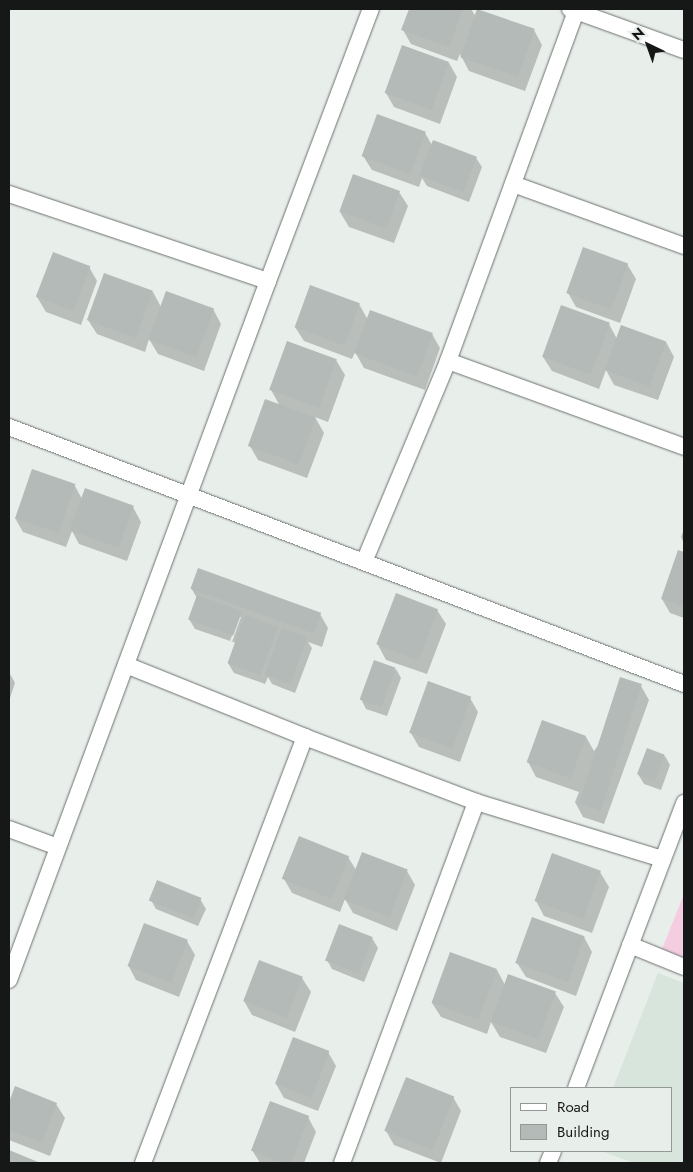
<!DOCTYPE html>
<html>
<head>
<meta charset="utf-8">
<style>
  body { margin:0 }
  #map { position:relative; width:693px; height:1172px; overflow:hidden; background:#e8eeea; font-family:Jost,sans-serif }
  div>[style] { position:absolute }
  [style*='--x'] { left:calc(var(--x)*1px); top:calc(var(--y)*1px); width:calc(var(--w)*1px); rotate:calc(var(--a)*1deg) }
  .built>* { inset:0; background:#d7e5dd }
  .green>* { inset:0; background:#f4cde1 }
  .shadow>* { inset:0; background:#0003 }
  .building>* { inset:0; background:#b4bab7; transform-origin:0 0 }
  .roads { filter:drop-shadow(0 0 1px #6b716e) drop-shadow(0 0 1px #6b716e) }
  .minor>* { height:16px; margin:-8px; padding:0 8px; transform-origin:8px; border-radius:8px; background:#fff }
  span { translate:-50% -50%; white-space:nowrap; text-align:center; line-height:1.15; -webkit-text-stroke:4px #e8eeea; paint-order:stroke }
  .frame { position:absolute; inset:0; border:10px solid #161817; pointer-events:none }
  .legend { position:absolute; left:510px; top:1087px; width:162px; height:65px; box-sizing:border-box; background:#e8eeea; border:1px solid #949896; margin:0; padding:6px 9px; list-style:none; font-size:15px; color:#161817 }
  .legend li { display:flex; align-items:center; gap:10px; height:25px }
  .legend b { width:25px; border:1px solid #949896 }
  .north { position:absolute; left:623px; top:20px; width:50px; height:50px; -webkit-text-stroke:4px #e8eeea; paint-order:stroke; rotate:318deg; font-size:14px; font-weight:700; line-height:20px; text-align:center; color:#161817 }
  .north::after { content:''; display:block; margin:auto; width:18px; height:22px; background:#161817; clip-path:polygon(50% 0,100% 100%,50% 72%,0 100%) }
</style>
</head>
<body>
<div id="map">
  <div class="built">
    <div style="clip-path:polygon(658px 973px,684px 983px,684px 1163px,634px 1163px,601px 1151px,672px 1151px,672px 1088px,613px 1088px)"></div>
  </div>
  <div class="green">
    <div style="clip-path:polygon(684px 894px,684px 958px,662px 949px)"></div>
  </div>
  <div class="shadow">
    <div style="clip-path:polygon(410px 9px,471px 9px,476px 17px,534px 30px,542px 45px,525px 91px,469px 71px,460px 54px,457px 61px,411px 44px,403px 30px)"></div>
    <div style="clip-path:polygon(449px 63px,457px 77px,440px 124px,394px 107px,386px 93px)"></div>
    <div style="clip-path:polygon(425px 133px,432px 145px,476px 158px,482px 167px,469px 202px,427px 186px,422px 178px,419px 187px,372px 170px,363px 156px)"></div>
    <div style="clip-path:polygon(399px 192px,408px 206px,394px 243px,349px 227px,340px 212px)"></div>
    <div style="clip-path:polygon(627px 264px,636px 279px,620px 323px,576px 307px,568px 293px)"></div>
    <div style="clip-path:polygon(89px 267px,97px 281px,81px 325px,46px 312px,37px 297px)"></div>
    <div style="clip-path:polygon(153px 292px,161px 307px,213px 309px,221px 324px,204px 371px,158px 354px,149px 339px,145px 352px,97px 334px,88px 320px)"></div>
    <div style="clip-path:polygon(359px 304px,368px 320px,432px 334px,440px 348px,425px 390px,364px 368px,355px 352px,352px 359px,304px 341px,295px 327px)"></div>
    <div style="clip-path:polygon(609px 324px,617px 339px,666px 342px,674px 357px,658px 400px,614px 385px,606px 370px,599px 389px,552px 371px,543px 357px)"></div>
    <div style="clip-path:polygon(336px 360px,345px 375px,328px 422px,315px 417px,324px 433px,307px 478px,258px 460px,250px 446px,280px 406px,271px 390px)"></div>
    <div style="clip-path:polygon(75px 486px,82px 499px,133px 507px,141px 522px,127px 561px,79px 544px,72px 531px,66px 547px,23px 532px,15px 518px)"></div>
    <div style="clip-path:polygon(684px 529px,684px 543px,681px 537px)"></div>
    <div style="clip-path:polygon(679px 552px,684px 554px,684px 618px,670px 613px,662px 599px)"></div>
    <div style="clip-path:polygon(evenodd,191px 588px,320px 614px,328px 628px,322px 647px,308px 642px,312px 648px,295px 693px,272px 684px,268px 677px,265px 684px,234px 673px,228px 663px,236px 643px,195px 629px,189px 619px,197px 598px,191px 588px,239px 617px,241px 617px,232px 642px,230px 641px,239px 617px)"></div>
    <div style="clip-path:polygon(437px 610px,446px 624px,427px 674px,386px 660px,378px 645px)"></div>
    <div style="clip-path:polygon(396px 669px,401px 678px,387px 716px,366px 709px,361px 699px)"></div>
    <div style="clip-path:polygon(9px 672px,15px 683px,9px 701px)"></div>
    <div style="clip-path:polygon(641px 686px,649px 700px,604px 824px,583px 817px,575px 802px,579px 792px,536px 777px,528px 762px,586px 737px,594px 751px)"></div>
    <div style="clip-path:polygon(470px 698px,478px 712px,460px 762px,419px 747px,411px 733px)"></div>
    <div style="clip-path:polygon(665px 756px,670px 765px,661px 790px,644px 784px,638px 774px)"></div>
    <div style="clip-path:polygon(348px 857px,356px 870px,407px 871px,415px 885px,397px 931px,353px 913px,345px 899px,340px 912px,292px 893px,284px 879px)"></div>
    <div style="clip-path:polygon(600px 872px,609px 887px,592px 933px,544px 916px,536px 901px)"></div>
    <div style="clip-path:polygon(200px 899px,206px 909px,198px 926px,156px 909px,151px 900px)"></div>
    <div style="clip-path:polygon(584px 937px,592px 952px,576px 996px,526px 977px,517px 963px)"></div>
    <div style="clip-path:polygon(372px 938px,378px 948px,364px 982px,332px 969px,327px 960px)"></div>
    <div style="clip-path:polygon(187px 941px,195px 955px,179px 997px,136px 980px,128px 965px)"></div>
    <div style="clip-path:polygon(497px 970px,505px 985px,555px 993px,564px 1007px,546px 1053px,500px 1037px,491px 1022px,487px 1034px,441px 1017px,432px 1003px)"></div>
    <div style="clip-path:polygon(302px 978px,311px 992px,295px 1032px,252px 1015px,244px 1001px)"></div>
    <div style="clip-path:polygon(328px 1052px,336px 1066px,318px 1111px,284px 1098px,276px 1084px)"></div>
    <div style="clip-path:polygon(16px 1088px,56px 1104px,65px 1118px,50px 1156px,9px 1140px,9px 1105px)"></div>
    <div style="clip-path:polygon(453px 1097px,461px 1111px,441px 1163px,394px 1145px,386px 1131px)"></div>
    <div style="clip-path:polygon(308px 1117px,316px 1132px,304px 1163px,260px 1163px,252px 1150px)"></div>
  </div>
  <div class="building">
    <div style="clip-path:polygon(409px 9px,463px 9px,449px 47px,401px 30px)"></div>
    <div style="left:477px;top:9px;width:61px;height:51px;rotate:19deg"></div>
    <div style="left:402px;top:45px;width:50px;height:51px;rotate:20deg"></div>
    <div style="left:377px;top:114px;width:52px;height:45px;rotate:20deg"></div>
    <div style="left:433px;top:140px;width:47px;height:38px;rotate:21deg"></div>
    <div style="left:353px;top:174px;width:50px;height:40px;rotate:20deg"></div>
    <div style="left:583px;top:247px;width:48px;height:49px;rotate:20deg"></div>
    <div style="left:53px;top:252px;width:40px;height:48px;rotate:21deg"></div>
    <div style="left:104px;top:273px;width:52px;height:50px;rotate:20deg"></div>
    <div style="left:310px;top:285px;width:53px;height:45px;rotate:20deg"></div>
    <div style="left:166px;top:291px;width:51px;height:52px;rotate:20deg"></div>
    <div style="left:561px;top:305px;width:52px;height:55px;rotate:20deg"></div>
    <div style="left:370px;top:310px;width:67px;height:46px;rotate:20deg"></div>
    <div style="left:621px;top:325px;width:48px;height:48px;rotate:20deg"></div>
    <div style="left:287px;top:341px;width:53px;height:52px;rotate:20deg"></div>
    <div style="left:265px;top:399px;width:54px;height:50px;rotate:20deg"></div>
    <div style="left:32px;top:469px;width:46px;height:52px;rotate:19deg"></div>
    <div style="left:85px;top:488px;width:52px;height:45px;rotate:20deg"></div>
    <div style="clip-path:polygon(678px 550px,684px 552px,684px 607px,661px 599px)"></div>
    <div style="left:198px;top:568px;width:131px;height:22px;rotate:20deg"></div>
    <div style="left:396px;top:593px;width:45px;height:55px;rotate:21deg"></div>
    <div style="left:197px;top:595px;width:48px;height:26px;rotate:20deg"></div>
    <div style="left:245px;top:615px;width:35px;height:51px;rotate:20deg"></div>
    <div style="left:282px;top:628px;width:27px;height:50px;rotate:20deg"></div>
    <div style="left:374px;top:660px;width:23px;height:42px;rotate:20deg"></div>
    <div style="left:620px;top:677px;width:23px;height:133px;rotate:18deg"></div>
    <div style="left:428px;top:681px;width:46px;height:55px;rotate:20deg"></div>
    <div style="left:542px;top:720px;width:47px;height:45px;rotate:20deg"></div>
    <div style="left:647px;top:748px;width:19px;height:28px;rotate:21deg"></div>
    <div style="left:299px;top:836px;width:54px;height:46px;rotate:22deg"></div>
    <div style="left:362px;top:852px;width:49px;height:51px;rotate:21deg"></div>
    <div style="left:552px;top:853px;width:52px;height:51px;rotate:20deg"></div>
    <div style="left:157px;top:880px;width:48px;height:22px;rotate:22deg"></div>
    <div style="left:532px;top:917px;width:56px;height:49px;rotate:20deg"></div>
    <div style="left:144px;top:923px;width:47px;height:46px;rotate:21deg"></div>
    <div style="left:339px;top:924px;width:36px;height:39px;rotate:21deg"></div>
    <div style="left:450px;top:952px;width:50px;height:54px;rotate:20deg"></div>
    <div style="left:259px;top:960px;width:47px;height:44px;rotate:21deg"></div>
    <div style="left:508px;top:974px;width:51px;height:51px;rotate:20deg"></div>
    <div style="left:293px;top:1037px;width:39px;height:50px;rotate:21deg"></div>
    <div style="left:406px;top:1077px;width:52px;height:58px;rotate:22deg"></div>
    <div style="clip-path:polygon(15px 1086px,57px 1103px,42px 1143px,9px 1130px,9px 1102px)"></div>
    <div style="left:270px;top:1101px;width:42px;height:53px;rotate:21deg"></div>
    <div style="clip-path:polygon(9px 1150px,38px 1162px,38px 1163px,9px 1163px)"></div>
  </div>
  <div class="roads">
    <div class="minor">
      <div style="--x:570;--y:9;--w:121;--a:19.8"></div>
      <div style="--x:513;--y:184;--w:182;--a:19.9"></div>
      <div style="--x:9;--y:194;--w:273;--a:18.6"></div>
      <div style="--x:268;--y:281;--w:291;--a:-69.3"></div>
      <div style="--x:448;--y:361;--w:373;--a:-69.9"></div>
      <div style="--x:9;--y:427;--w:722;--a:20.84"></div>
      <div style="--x:364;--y:562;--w:218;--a:-67.3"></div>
      <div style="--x:448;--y:361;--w:251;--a:20"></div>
      <div style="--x:126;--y:665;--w:193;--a:21.9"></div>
      <div style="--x:9;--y:829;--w:52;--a:20.2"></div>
      <div style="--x:630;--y:945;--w:58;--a:22.2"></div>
      <div style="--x:9;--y:980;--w:745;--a:-69.67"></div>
      <div style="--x:576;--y:1088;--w:305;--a:-69.2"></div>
      <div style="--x:143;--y:1163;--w:456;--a:-69.2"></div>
      <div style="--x:305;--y:737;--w:183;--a:20.8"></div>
      <div style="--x:476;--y:802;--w:195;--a:17"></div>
      <div style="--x:342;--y:1163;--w:385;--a:-69.6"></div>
      <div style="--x:548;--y:1163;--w:13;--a:-67"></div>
    </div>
  </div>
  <div class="frame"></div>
  <ul class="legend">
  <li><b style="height:6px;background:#fff"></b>Road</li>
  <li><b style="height:14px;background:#b4bab7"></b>Building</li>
  </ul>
  <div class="north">N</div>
</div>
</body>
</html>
